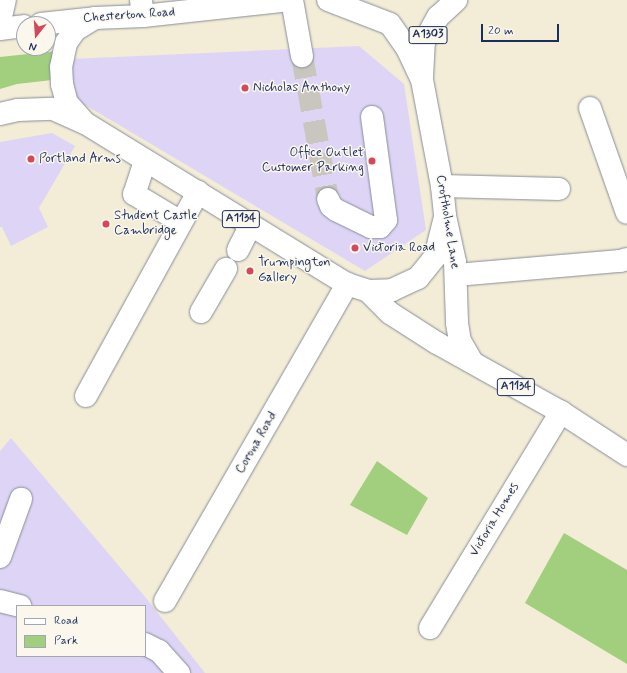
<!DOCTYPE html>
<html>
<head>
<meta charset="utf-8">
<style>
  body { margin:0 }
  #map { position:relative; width:627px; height:673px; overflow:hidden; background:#f3ecd6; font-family:Mynerve,sans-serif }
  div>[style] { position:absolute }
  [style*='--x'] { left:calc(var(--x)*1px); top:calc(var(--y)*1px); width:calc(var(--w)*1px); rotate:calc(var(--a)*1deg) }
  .built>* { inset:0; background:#ded5f6 }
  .green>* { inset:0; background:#a1cf7d }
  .minor-tunnel>* { height:22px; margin-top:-11px; transform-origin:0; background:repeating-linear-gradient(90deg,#c8c6be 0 22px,transparent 0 33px) }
  .roads { filter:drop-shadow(0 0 1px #878e9a) drop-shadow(0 0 1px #878e9a) }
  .minor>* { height:22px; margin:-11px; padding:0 11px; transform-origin:11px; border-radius:11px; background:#fff }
  .major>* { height:22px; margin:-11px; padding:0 11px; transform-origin:11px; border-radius:11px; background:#fff }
  .dots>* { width:11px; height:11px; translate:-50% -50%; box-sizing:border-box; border:2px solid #fbf7ec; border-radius:50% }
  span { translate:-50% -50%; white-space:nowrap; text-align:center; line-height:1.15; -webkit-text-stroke:3px #fbf7ec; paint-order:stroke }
  .shield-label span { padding:1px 3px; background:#fbf7ec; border:1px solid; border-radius:3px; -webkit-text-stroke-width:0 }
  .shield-label { font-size:12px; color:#1b2f5e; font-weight:700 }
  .street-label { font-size:13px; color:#1b2f5e }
  .poi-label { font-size:13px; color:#1b2f5e }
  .left { translate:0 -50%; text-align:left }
  .right { translate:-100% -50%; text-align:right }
  .legend { position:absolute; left:16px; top:605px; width:130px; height:52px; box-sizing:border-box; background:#fbf7ec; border:1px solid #a1a7b3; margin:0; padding:5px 7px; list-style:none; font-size:12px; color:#1b2f5e }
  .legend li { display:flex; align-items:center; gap:8px; height:20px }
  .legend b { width:20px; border:1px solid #a1a7b3 }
  .north { position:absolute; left:16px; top:16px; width:40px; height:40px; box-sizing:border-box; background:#fbf7ec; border:1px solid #a1a7b3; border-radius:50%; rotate:197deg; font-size:11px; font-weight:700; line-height:16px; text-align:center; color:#1b2f5e }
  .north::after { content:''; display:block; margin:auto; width:14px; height:18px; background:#d1495b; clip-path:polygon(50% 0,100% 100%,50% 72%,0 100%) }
  .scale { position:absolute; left:481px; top:24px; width:78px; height:18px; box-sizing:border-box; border:2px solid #1b2f5e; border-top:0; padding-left:5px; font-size:12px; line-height:14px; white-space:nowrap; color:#1b2f5e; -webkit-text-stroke:3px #fbf7ec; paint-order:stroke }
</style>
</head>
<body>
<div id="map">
  <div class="built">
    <div style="clip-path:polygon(359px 46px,404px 84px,426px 230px,365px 271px,70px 96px,71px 59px)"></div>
    <div style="clip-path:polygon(52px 133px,75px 146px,39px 208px,48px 227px,11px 246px,2px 227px,0 227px,0 142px)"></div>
    <div style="clip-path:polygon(evenodd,11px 438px,146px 598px,205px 673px,0 673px,0 451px,11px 438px,17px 606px,145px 606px,145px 656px,17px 656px,17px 606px)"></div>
  </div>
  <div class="green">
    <div style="clip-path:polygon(56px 51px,52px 80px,17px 84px,0 89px,0 57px)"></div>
    <div style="clip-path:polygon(377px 461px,428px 498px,407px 535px,350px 505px)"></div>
    <div style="clip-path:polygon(564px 533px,627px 570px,627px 664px,525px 603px)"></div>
  </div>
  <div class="minor-tunnel">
    <div style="--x:302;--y:56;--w:145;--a:79.7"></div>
  </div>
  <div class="roads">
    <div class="minor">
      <div style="--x:141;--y:0;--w:16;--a:83"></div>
      <div style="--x:292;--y:0;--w:57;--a:79.9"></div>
      <div style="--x:0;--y:21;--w:22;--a:-77"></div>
      <div style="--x:590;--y:108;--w:111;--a:70.6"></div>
      <div style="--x:85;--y:123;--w:27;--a:-132"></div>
      <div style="--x:67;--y:103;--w:20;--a:-105"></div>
      <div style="--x:62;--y:84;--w:17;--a:-93"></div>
      <div style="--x:61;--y:67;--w:25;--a:-78"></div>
      <div style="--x:66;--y:43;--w:16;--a:-55"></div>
      <div style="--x:75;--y:30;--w:23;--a:-31"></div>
      <div style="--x:145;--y:161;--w:35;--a:108"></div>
      <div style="--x:134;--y:194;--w:55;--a:30.8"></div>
      <div style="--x:442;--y:186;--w:117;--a:1.5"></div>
      <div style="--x:328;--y:199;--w:8;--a:67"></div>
      <div style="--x:331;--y:206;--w:6;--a:39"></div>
      <div style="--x:336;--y:210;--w:39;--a:26"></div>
      <div style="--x:371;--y:227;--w:9;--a:0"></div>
      <div style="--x:380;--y:227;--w:9;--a:-49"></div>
      <div style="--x:386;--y:220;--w:104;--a:-97.7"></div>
      <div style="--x:238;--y:250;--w:28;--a:-63"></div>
      <div style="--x:456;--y:275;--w:165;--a:-4.9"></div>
      <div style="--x:620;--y:261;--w:7;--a:-16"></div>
      <div style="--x:201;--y:312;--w:50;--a:-59.8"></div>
      <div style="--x:86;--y:396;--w:233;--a:-61.2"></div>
      <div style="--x:0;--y:557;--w:62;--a:-70.1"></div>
      <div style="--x:0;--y:601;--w:21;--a:14"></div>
      <div style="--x:165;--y:601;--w:366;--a:-60.1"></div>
      <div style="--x:430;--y:628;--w:253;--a:-58.8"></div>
      <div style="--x:145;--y:644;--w:16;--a:27"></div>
      <div style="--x:159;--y:651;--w:30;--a:48"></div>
    </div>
    <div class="major">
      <div style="--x:328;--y:0;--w:66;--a:21.2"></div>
      <div style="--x:390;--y:24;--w:29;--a:55"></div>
      <div style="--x:407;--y:48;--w:35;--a:65"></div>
      <div style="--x:422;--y:80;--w:108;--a:79.3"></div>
      <div style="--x:442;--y:186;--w:30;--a:84"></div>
      <div style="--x:445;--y:216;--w:47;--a:77.7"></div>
      <div style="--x:455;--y:262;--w:61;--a:88.1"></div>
      <div style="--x:457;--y:323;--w:18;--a:81"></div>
      <div style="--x:460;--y:341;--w:24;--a:60"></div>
      <div style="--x:41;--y:24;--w:54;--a:-6.3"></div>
      <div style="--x:95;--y:18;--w:48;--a:-2.4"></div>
      <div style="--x:143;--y:16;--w:148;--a:-6.2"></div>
      <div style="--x:0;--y:29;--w:24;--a:-7"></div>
      <div style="--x:422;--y:77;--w:35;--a:-87"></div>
      <div style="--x:424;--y:42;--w:29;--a:-61"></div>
      <div style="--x:438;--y:17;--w:25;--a:-43"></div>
      <div style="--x:0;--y:114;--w:18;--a:-13"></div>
      <div style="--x:18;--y:110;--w:35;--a:-2"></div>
      <div style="--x:53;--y:109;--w:35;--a:24"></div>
      <div style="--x:85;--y:123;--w:308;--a:31.6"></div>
      <div style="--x:347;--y:284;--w:22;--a:18"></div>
      <div style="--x:368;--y:291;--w:31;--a:45"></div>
      <div style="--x:390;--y:313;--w:56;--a:32.6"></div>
      <div style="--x:437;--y:343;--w:142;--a:29.1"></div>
      <div style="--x:561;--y:412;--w:79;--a:33.1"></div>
      <div style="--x:368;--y:291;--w:24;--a:-2"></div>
      <div style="--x:392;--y:290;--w:29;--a:-25"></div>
      <div style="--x:418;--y:278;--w:27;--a:-51"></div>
      <div style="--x:435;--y:257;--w:37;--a:-76"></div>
    </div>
  </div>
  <div class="dots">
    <div style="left:245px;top:88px;background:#d1495b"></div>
    <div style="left:31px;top:159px;background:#d1495b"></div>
    <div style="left:372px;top:161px;background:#d1495b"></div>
    <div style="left:106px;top:224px;background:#d1495b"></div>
    <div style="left:355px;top:248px;background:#d1495b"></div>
    <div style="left:250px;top:271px;background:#d1495b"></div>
  </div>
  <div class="shield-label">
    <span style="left:428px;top:35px">A1303</span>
    <span style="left:241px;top:219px">A1134</span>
    <span style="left:516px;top:387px">A1134</span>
  </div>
  <div class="street-label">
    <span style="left:129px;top:16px;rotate:-4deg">Chesterton Road</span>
    <span style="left:447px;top:222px;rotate:81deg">Croftholme Lane</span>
    <span style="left:257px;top:443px;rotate:-60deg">Corona Road</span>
    <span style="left:495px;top:520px;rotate:-59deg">Victoria Homes</span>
  </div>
  <div class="poi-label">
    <span class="left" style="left:253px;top:88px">Nicholas Anthony</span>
    <span class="right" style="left:364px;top:161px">Office Outlet<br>Customer Parking</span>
    <span class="left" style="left:39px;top:159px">Portland Arms</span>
    <span class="left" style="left:114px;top:224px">Student Castle<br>Cambridge</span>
    <span class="left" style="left:363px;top:248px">Victoria Road</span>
    <span class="left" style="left:258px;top:271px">Trumpington<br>Gallery</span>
  </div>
  <ul class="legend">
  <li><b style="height:5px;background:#fff"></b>Road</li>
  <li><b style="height:11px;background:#a1cf7d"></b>Park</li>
  </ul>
  <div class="north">N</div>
  <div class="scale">20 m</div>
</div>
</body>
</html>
